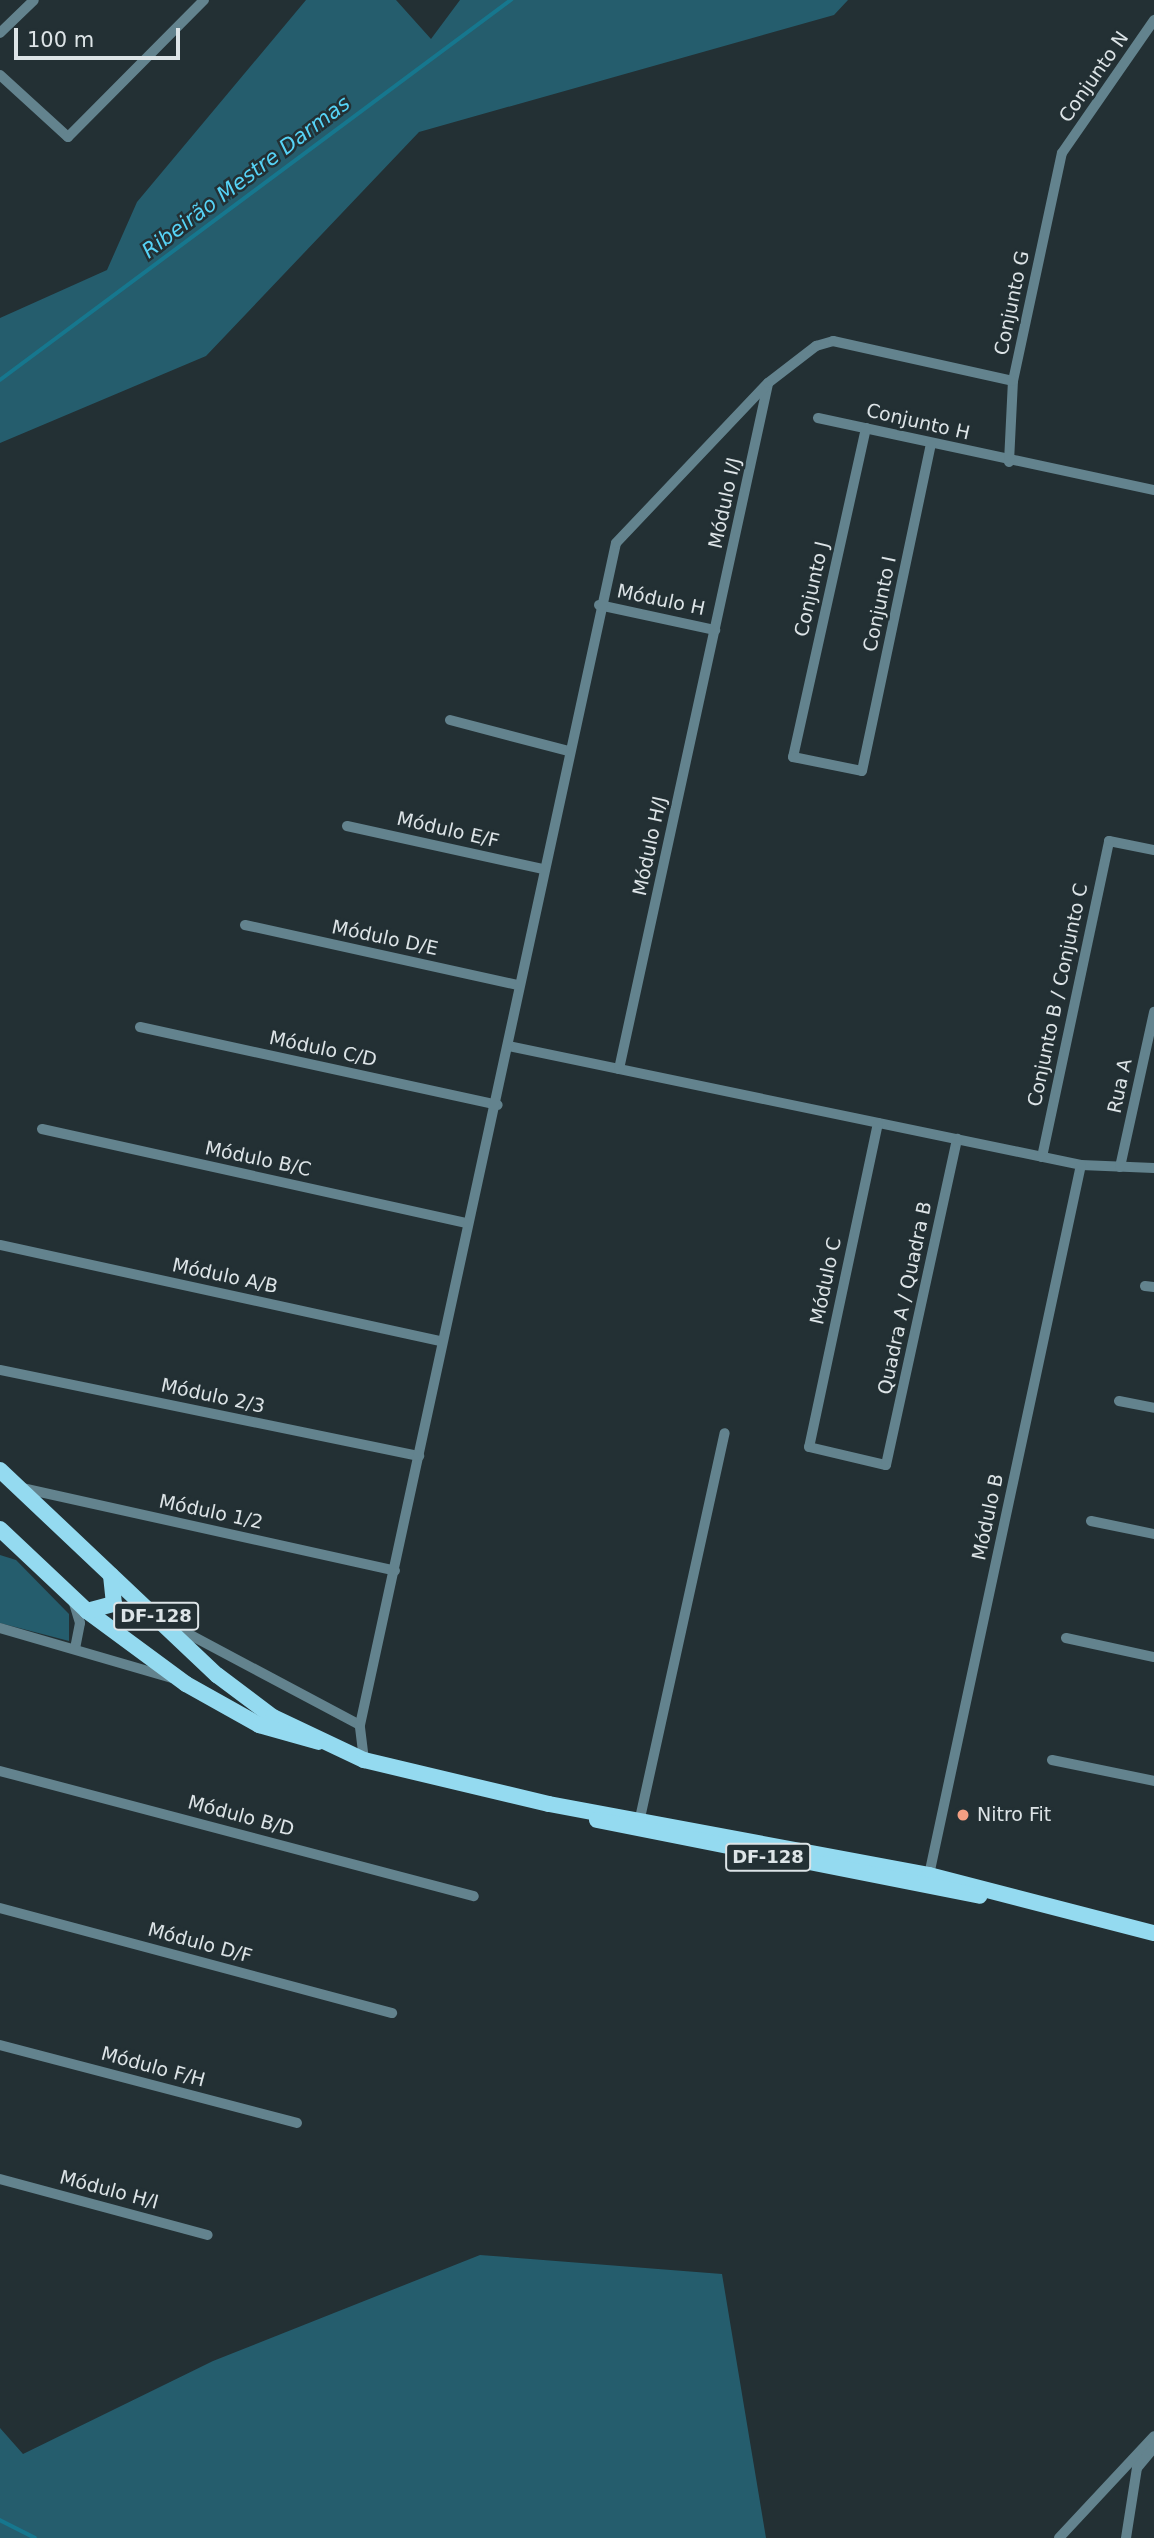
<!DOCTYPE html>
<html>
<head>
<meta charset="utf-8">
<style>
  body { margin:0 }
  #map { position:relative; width:1154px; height:2538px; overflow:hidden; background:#233034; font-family:"DejaVu Sans",sans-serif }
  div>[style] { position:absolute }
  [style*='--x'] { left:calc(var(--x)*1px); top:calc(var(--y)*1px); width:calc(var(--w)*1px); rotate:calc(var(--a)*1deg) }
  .green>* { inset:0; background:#255d6d }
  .stream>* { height:3.5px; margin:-1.75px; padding:0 1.75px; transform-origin:1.75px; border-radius:1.75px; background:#16778e }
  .street>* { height:10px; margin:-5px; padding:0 5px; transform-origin:5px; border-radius:5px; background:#63838e }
  .primary>* { height:16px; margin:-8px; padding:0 8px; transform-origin:8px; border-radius:8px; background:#94daf0 }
  .dots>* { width:19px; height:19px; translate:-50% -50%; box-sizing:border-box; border:4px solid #233034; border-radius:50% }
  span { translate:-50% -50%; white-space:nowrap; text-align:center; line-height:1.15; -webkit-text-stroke:5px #233034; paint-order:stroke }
  .shield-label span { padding:2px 5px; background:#233034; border:2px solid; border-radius:5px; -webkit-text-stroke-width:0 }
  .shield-label { font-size:18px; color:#dde4e7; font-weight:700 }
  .street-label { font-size:19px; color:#dde4e7 }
  .poi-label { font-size:19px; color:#dde4e7 }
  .left { translate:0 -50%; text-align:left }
  .water-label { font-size:21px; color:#56d3f6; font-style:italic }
  .scale { position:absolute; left:14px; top:28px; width:166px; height:32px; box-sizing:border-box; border:4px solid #dde4e7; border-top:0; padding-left:9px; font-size:21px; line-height:24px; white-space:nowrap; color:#dde4e7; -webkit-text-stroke:5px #233034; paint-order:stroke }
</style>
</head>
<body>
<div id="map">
  <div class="green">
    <div style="clip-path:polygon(306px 0,396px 0,431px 39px,460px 0,848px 0,834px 15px,419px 132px,206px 356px,0 443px,0 318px,107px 270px,137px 202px)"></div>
    <div style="clip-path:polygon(0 1555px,16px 1560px,69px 1614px,69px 1641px,0 1623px)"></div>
    <div style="clip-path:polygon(480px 2255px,722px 2274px,766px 2538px,0 2538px,0 2428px,23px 2454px,213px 2361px)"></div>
  </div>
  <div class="stream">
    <div style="--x:0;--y:380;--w:637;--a:-36.64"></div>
    <div style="--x:0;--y:2520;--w:39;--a:27"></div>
  </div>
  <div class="street">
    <div style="--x:0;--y:33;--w:47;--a:-44.1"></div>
    <div style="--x:0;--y:75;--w:92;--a:42.4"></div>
    <div style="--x:68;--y:137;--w:193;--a:-45.2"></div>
    <div style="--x:818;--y:418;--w:344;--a:12.1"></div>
    <div style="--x:866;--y:428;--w:337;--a:102.5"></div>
    <div style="--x:793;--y:757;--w:70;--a:11.5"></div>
    <div style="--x:862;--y:771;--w:334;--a:-78.1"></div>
    <div style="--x:1009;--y:462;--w:81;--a:-87.2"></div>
    <div style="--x:1013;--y:381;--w:233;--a:-77.9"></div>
    <div style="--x:1062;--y:153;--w:162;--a:-55.3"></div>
    <div style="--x:599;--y:605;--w:119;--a:12.2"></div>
    <div style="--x:450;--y:720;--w:122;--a:14.7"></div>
    <div style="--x:347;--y:826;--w:200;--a:12.4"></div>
    <div style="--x:245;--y:925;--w:280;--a:12.4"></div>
    <div style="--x:140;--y:1027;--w:366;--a:12.3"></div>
    <div style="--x:508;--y:1046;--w:585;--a:11.73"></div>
    <div style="--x:1081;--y:1165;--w:73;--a:2.4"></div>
    <div style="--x:619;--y:1069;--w:701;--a:-77.73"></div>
    <div style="--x:878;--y:1123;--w:331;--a:102"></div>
    <div style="--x:809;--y:1447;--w:79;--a:13.2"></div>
    <div style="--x:886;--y:1465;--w:334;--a:-77.7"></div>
    <div style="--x:42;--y:1129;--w:435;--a:12.5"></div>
    <div style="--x:1042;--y:1157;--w:323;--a:-78"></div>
    <div style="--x:1109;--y:841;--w:46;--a:11.3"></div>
    <div style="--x:1120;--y:1167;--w:159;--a:-77.6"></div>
    <div style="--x:0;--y:1245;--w:452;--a:12.3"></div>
    <div style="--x:1145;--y:1286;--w:9;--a:6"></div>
    <div style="--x:0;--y:1370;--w:428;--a:11.6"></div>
    <div style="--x:1119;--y:1401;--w:36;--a:11"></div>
    <div style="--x:22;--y:1488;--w:382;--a:12.5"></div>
    <div style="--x:1091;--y:1521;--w:64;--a:11.7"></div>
    <div style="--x:73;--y:1600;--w:24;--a:73"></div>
    <div style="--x:80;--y:1623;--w:25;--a:101"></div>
    <div style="--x:168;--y:1623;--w:217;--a:28"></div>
    <div style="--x:0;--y:1628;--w:179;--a:16.2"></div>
    <div style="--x:1066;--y:1638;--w:90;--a:12.2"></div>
    <div style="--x:364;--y:1760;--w:35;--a:-97"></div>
    <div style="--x:360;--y:1725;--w:1209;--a:-77.78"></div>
    <div style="--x:616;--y:543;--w:221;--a:-46.5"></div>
    <div style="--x:768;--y:383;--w:61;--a:-37.6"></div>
    <div style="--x:816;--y:346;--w:18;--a:-16"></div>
    <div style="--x:833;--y:341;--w:184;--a:12.5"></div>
    <div style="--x:1052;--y:1760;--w:104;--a:11.6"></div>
    <div style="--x:0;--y:1771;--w:490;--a:14.8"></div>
    <div style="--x:640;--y:1818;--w:394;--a:-77.6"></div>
    <div style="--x:929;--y:1875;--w:726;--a:-77.92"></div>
    <div style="--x:0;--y:1908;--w:406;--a:15"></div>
    <div style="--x:0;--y:2045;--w:307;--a:14.7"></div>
    <div style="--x:0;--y:2179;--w:215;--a:15.1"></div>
    <div style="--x:1059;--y:2538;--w:139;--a:-47"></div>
    <div style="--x:1126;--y:2538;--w:71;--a:-81.1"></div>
    <div style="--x:1137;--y:2468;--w:26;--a:-50"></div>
  </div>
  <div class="primary">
    <div style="--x:0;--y:1470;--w:299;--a:43.4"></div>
    <div style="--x:217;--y:1675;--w:70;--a:36.9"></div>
    <div style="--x:273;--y:1717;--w:101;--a:25.3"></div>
    <div style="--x:364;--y:1760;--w:190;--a:13.4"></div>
    <div style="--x:549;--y:1804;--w:387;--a:10.6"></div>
    <div style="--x:929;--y:1875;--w:232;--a:14.5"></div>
    <div style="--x:0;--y:1529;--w:120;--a:43.3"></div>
    <div style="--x:87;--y:1611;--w:123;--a:36.4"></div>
    <div style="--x:186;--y:1684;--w:84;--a:29.3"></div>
    <div style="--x:259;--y:1725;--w:62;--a:15.8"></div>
    <div style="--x:87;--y:1611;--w:28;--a:-15"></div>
    <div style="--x:114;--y:1604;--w:29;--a:-96"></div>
    <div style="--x:597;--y:1820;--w:390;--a:11.2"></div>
  </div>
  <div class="dots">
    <div style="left:963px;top:1815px;background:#f39f83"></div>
  </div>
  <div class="shield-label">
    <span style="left:156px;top:1616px">DF-128</span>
    <span style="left:768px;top:1857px">DF-128</span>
  </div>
  <div class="street-label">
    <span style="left:1094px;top:77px;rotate:-55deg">Conjunto N</span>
    <span style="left:1012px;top:303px;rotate:-78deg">Conjunto G</span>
    <span style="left:918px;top:422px;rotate:13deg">Conjunto H</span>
    <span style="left:725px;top:503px;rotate:-78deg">Módulo I/J</span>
    <span style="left:812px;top:589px;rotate:-77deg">Conjunto J</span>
    <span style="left:661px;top:600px;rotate:12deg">Módulo H</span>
    <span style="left:880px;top:604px;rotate:-78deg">Conjunto I</span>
    <span style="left:448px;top:830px;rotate:13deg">Módulo E/F</span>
    <span style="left:650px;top:846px;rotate:-78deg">Módulo H/J</span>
    <span style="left:385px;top:938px;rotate:12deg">Módulo D/E</span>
    <span style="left:1058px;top:995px;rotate:-78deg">Conjunto B / Conjunto C</span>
    <span style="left:323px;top:1049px;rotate:12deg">Módulo C/D</span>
    <span style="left:1120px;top:1086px;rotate:-78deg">Rua A</span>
    <span style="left:258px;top:1159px;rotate:12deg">Módulo B/C</span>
    <span style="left:225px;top:1276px;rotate:12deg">Módulo A/B</span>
    <span style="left:826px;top:1281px;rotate:-78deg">Módulo C</span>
    <span style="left:905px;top:1298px;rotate:-78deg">Quadra A / Quadra B</span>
    <span style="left:213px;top:1396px;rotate:12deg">Módulo 2/3</span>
    <span style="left:211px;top:1512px;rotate:12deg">Módulo 1/2</span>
    <span style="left:988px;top:1517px;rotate:-78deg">Módulo B</span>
    <span style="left:241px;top:1816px;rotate:15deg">Módulo B/D</span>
    <span style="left:200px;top:1943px;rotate:15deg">Módulo D/F</span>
    <span style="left:153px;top:2067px;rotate:15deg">Módulo F/H</span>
    <span style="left:109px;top:2190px;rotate:15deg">Módulo H/I</span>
  </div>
  <div class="poi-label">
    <span class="left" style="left:977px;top:1815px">Nitro Fit</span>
  </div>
  <div class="water-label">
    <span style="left:246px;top:177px;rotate:-37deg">Ribeirão Mestre Darmas</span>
  </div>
  <div class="scale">100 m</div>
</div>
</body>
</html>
